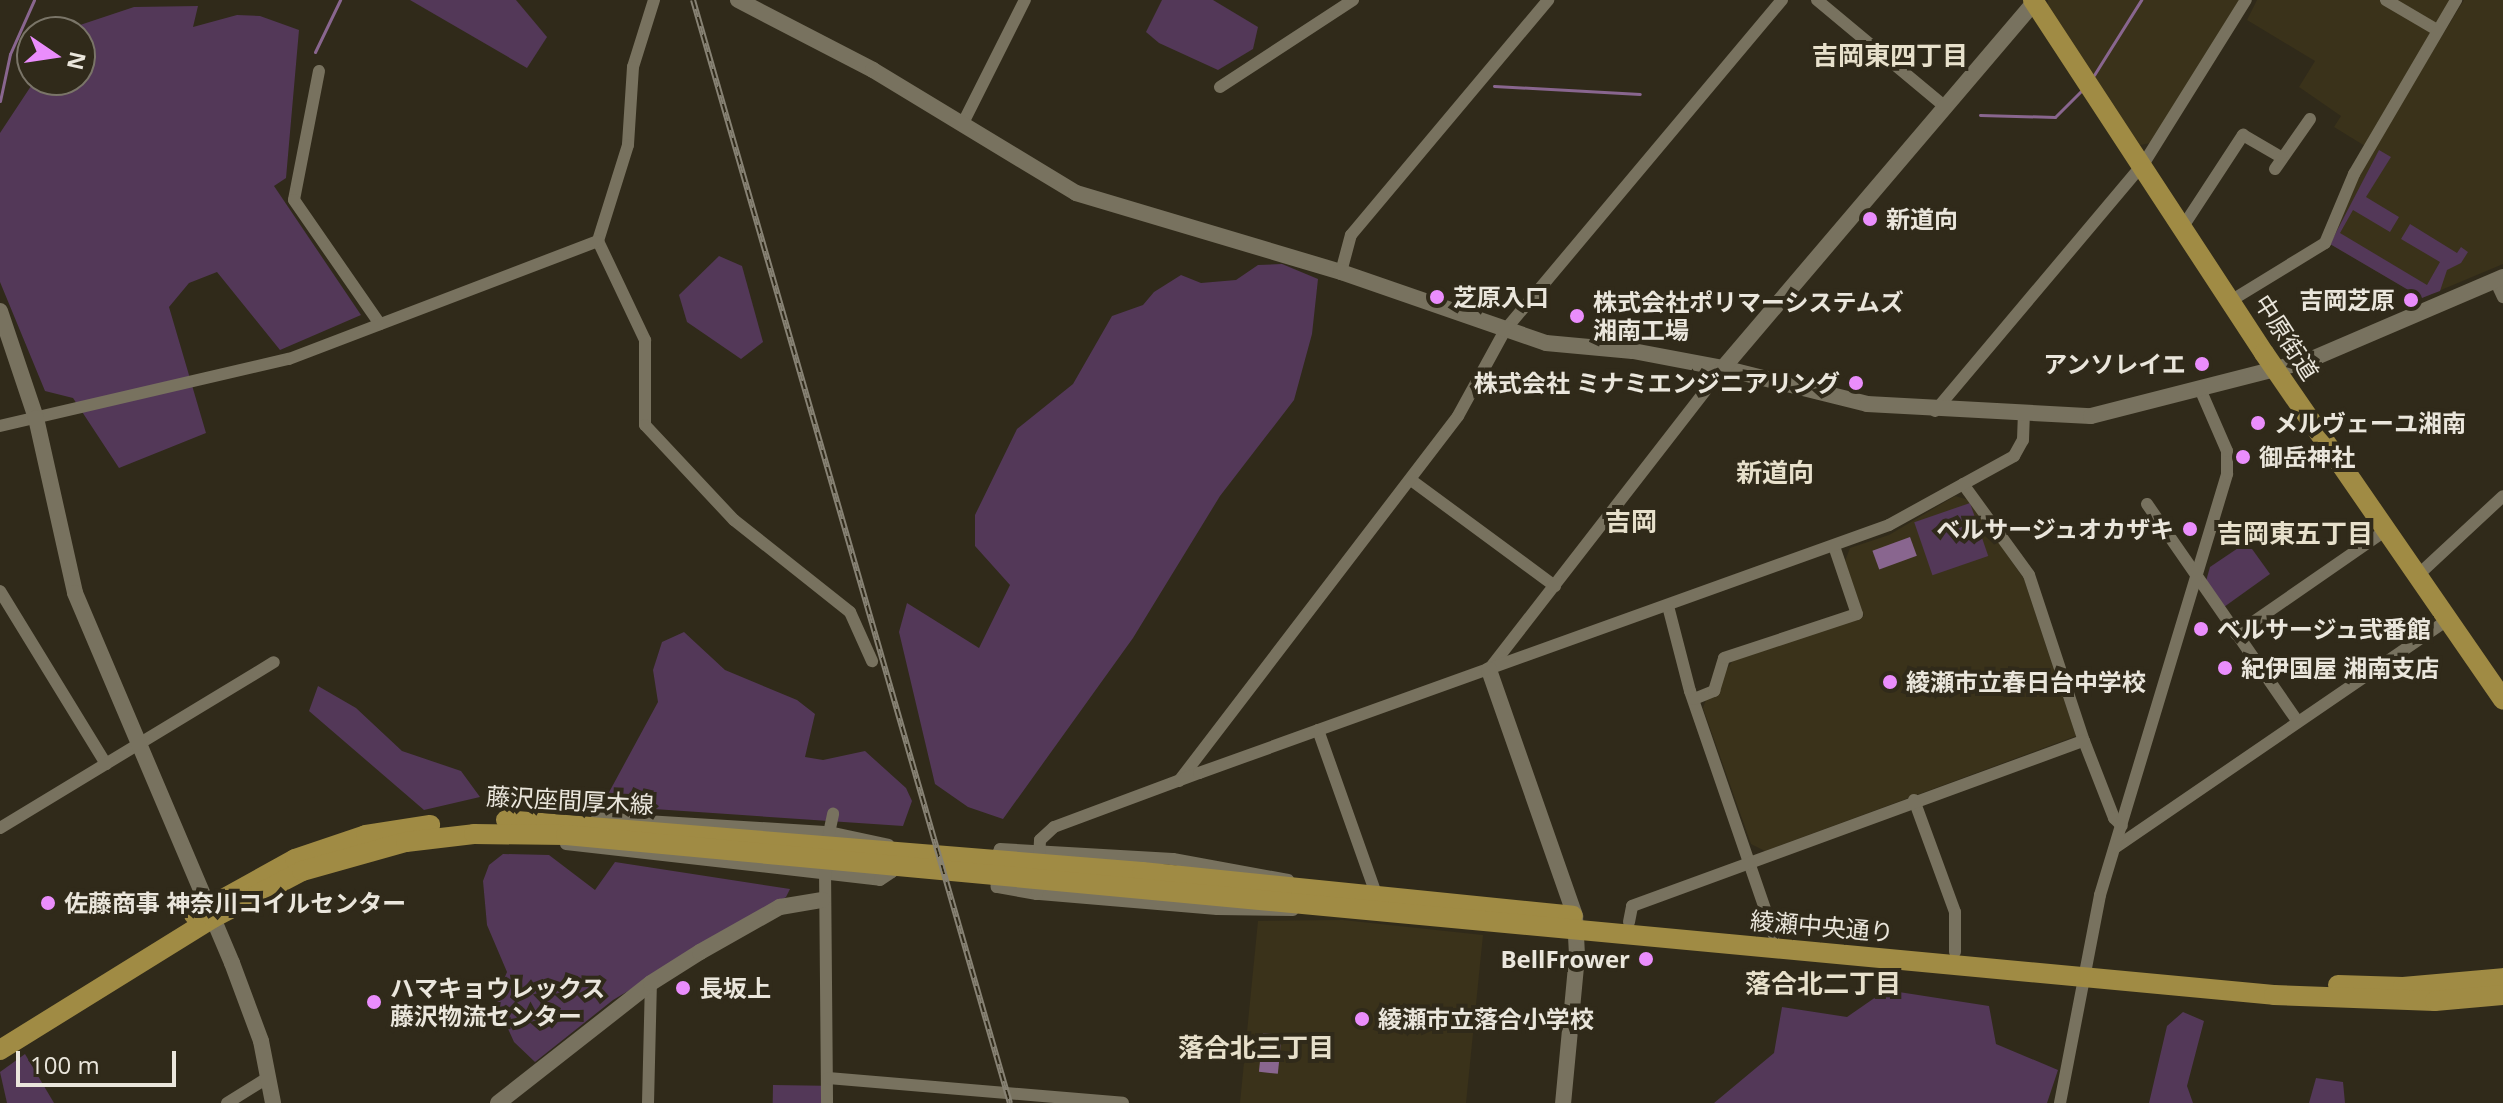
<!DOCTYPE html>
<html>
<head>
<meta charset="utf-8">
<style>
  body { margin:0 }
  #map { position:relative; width:2503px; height:1103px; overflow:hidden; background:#302a1a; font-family:"Open Sans","Noto Sans JP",sans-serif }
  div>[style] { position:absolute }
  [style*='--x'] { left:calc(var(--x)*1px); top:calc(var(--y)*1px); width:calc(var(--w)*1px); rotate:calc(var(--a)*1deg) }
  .built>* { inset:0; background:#3a321a }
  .green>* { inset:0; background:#533858; transform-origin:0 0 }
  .water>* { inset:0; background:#89668f; transform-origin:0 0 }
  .stream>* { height:3px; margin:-1.5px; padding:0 1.5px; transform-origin:1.5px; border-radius:1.5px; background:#89668f }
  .minor>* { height:12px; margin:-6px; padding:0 6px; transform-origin:6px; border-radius:6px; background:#78725f }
  .tertiary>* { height:16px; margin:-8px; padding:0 8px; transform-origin:8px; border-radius:8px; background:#78725f }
  .primary>* { height:20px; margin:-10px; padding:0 10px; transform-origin:10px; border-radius:10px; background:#a08b44 }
  .rail>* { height:6px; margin-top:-3px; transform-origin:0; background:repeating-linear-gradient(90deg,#302a1a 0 9px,#878274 0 18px); box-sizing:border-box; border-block:2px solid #878274 }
  .dots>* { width:22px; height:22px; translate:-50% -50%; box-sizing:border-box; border:4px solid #302a1a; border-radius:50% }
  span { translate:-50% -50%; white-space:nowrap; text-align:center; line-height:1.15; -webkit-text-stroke:8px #302a1a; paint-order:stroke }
  .poi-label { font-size:24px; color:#eae6dc; font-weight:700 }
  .left { translate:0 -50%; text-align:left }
  .right { translate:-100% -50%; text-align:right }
  .street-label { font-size:24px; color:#eae6dc }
  .neighbourhood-label { font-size:26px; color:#e7e0cb; font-weight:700 }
  .north { position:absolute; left:16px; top:16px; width:80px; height:80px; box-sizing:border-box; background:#302a1a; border:2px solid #7a7568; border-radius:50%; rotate:103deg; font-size:22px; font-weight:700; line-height:32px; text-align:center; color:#eae6dc }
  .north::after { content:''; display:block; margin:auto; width:28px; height:36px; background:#ea8dfc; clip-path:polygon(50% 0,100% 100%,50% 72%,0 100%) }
  .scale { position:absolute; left:16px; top:1051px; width:160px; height:36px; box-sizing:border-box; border:4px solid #eae6dc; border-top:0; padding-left:10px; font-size:24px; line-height:28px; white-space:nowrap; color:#eae6dc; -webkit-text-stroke:6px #302a1a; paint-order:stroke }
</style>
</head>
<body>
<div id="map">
  <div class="built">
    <div style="clip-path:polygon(2048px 0,2240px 0,2151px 143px,2140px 145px,2047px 10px)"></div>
    <div style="clip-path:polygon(2257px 0,2454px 0,2365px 146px,2334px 127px,2341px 116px,2299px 87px,2315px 61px,2247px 20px)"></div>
    <div style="clip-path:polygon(2464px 0,2503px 0,2503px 264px,2422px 298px,2330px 244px,2365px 162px)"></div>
    <div style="clip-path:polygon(1955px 496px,1969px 500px,2024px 579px,2076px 736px,1765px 851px,1751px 844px,1703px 708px,1707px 697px,1734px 659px,1864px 616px,1845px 561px,1850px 548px,1889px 535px)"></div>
    <div style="clip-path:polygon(1343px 920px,1483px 935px,1466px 1103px,1240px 1103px,1258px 921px)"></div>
  </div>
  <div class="green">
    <div style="clip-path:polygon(410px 0,516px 0,547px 37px,527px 68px)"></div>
    <div style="clip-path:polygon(1162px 0,1213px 0,1258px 27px,1253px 49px,1218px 70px,1159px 43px,1146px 32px)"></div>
    <div style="clip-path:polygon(198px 6px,193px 27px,237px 15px,260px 16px,299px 30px,286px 178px,274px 186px,361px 315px,280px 350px,217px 272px,189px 283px,169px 307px,206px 433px,119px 468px,73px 398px,45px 391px,0 282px,0 133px,35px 80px,80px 80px,80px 32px,68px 29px,134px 7px)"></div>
    <div style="clip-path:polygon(2379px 150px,2391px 157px,2366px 197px,2399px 217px,2390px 232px,2353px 210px,2340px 233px,2427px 285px,2440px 262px,2401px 239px,2410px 224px,2457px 253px,2461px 247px,2468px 252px,2461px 263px,2447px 270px,2440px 291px,2432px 294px,2422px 298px,2330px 244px)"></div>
    <div style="clip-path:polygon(719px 256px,742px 266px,763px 342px,741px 359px,687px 322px,679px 295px)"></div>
    <div style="clip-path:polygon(1282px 264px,1318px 279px,1312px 334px,1294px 400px,1220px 496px,1133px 638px,1003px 819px,968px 807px,935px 784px,899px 632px,907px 603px,979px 648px,1010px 585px,975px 546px,975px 515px,1017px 429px,1073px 384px,1112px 316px,1143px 305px,1154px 292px,1181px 275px,1201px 283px,1236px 280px,1258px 265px)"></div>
    <div style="left:1970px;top:503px;width:56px;height:59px;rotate:71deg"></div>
    <div style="clip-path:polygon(2247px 542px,2270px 574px,2224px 607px,2206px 581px,2210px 567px)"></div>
    <div style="clip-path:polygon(684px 632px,725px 670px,797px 700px,815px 714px,805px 757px,823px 760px,865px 751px,906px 788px,912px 801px,903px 826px,610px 806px,607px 796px,658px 702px,653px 670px,662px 642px)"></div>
    <div style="clip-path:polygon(318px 686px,356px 708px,402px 751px,461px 771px,480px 797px,424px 810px,309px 711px)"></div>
    <div style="clip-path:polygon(503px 854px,549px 855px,595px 890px,615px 862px,790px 889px,786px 897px,613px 1000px,535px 1062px,514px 1042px,495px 1000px,507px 972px,487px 925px,483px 881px,489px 865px)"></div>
    <div style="clip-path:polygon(1886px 990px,1989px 1006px,1996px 1044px,2058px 1070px,2047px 1103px,1714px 1103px,1774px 1053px,1782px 1007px,1847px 1017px)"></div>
    <div style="clip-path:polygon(2183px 1012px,2204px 1021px,2187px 1086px,2193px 1103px,2149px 1103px,2167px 1026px)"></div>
    <div style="clip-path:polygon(25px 1054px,54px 1103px,7px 1103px,0 1072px)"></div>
    <div style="clip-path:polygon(2316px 1078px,2343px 1082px,2345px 1103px,2309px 1103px)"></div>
    <div style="left:773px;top:1085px;width:50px;height:18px;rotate:1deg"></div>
  </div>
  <div class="water">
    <div style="left:1910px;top:537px;width:20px;height:40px;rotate:70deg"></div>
    <div style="left:1263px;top:1033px;width:19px;height:39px;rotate:6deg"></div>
  </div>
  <div class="stream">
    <div style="--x:315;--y:52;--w:58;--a:-64.3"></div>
    <div style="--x:2094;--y:75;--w:89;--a:-57.9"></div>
    <div style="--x:1494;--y:86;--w:146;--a:3.1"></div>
    <div style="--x:0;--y:101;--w:48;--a:-78"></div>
    <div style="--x:10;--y:54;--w:59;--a:-66"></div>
    <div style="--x:1980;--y:115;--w:75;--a:1.5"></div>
    <div style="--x:2055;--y:117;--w:40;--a:-45"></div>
  </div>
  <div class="minor">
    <div style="--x:654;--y:0;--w:70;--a:107.4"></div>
    <div style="--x:633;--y:67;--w:78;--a:93.7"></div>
    <div style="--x:628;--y:145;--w:101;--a:107.4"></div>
    <div style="--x:598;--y:241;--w:110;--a:64.6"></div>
    <div style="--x:645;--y:340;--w:85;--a:90"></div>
    <div style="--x:645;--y:425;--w:130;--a:46.9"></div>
    <div style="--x:734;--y:520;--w:148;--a:38.4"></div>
    <div style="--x:850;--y:612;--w:54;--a:65.8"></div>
    <div style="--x:1817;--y:0;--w:165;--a:39.8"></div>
    <div style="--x:2386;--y:0;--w:59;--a:30.5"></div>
    <div style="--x:319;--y:71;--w:131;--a:101"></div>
    <div style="--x:294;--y:200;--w:151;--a:55.3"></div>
    <div style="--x:1220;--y:87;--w:159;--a:-33.2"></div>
    <div style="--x:962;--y:125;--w:140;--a:-63.3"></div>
    <div style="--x:2275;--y:169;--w:61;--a:-55"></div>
    <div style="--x:2184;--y:225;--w:108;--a:-56.8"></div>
    <div style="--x:2243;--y:135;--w:44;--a:30.1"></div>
    <div style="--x:1341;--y:272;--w:38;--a:-75"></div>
    <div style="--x:1351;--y:235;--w:307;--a:-50"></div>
    <div style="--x:2495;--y:280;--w:19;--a:65"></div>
    <div style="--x:2232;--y:300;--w:109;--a:-31.5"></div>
    <div style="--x:2325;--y:243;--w:75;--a:-67.2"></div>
    <div style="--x:2354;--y:174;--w:202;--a:-59.6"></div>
    <div style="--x:1935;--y:411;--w:324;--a:-49.9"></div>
    <div style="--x:2144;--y:163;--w:192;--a:-58"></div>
    <div style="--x:0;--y:426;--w:297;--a:-13.1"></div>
    <div style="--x:289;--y:359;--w:331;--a:-20.9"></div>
    <div style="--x:1411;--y:480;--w:179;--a:36.4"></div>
    <div style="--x:1963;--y:484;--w:112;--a:54"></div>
    <div style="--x:2029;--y:575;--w:175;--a:71.7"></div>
    <div style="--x:2084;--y:741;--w:83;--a:68.7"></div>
    <div style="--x:2114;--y:818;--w:11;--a:45"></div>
    <div style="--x:2147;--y:504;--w:265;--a:55.3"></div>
    <div style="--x:2417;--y:576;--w:117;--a:-42.9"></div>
    <div style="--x:0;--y:591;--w:203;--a:58.5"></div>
    <div style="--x:1668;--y:606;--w:88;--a:75.5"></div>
    <div style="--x:1690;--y:691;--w:258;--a:71"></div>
    <div style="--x:2236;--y:634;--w:183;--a:-34.7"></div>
    <div style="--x:1491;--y:667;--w:378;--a:-52.2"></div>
    <div style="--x:1694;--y:699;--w:22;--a:-22"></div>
    <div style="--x:1714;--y:691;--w:34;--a:-73"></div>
    <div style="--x:1724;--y:658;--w:140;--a:-18.3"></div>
    <div style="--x:1857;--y:614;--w:72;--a:-108.7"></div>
    <div style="--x:1318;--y:730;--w:174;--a:70.5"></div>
    <div style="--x:1179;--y:781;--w:459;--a:-52.6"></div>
    <div style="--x:1458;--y:416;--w:98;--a:-61.3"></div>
    <div style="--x:1505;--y:330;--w:431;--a:-50"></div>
    <div style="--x:1914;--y:800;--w:119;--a:69.9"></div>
    <div style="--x:1955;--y:912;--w:40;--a:90"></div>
    <div style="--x:597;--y:818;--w:232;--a:3.5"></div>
    <div style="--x:829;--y:832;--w:61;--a:12.2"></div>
    <div style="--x:0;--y:828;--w:320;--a:-31.2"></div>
    <div style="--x:828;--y:838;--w:25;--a:-78"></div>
    <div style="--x:566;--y:844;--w:316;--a:6.5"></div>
    <div style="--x:880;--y:880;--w:14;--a:-34"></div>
    <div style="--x:892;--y:872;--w:10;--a:-73"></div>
    <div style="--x:2116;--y:847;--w:402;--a:-34.4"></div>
    <div style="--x:825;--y:868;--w:235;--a:89.5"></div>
    <div style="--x:1037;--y:894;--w:41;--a:-170.1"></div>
    <div style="--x:997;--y:887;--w:22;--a:-100"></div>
    <div style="--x:993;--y:865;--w:17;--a:-66"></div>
    <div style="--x:1000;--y:849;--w:173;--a:3.3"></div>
    <div style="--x:1173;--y:859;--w:117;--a:10.3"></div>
    <div style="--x:1293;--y:910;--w:76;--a:-179.2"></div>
    <div style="--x:1217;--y:909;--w:181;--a:-175.2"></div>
    <div style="--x:1037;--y:894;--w:54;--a:-86.8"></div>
    <div style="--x:1040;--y:840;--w:19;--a:-43"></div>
    <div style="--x:1054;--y:827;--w:155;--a:-20.4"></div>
    <div style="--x:1199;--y:773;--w:733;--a:-19.77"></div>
    <div style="--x:1889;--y:525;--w:143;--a:-28.9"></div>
    <div style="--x:2014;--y:456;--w:18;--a:-61"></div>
    <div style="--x:2023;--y:440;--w:25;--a:-88"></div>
    <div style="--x:1629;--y:922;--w:16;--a:-79"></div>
    <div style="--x:1632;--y:906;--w:481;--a:-20.1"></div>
    <div style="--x:828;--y:1078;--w:296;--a:4.8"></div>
    <div style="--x:227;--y:1103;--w:49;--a:-31.8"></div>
    <div style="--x:648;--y:1103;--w:120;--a:-88.6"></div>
    <div style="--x:2060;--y:1103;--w:212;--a:-79.1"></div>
    <div style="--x:2100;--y:895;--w:440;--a:-73.2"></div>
    <div style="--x:2227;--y:474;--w:23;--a:-90"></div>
    <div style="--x:2227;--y:451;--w:68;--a:-113.5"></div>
  </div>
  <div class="tertiary">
    <div style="--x:738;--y:0;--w:152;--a:27.4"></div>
    <div style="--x:873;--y:70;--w:237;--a:31.2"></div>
    <div style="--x:1076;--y:193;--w:277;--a:16.6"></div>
    <div style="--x:1341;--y:272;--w:217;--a:19.1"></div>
    <div style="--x:1546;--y:343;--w:87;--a:5.3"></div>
    <div style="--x:1633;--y:351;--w:92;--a:10.7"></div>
    <div style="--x:1723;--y:368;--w:148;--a:14"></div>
    <div style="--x:1867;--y:404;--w:224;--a:3.1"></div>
    <div style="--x:2091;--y:416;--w:223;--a:-14.3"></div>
    <div style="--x:2307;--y:361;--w:213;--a:-23.2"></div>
    <div style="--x:0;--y:311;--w:113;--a:71.4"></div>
    <div style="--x:36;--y:418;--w:179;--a:77.4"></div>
    <div style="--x:75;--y:593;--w:402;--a:67"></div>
    <div style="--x:232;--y:963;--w:83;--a:69.6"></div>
    <div style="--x:261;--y:1041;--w:63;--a:79"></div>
    <div style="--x:1723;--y:368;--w:480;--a:-49.6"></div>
    <div style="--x:1489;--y:670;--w:261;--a:70.7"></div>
    <div style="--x:1575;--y:916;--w:40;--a:87.1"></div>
    <div style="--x:1577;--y:956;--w:148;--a:95.4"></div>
    <div style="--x:498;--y:1103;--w:194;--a:-38.1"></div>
    <div style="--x:651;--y:983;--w:58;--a:-32.3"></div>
    <div style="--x:700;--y:952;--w:92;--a:-29.4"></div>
    <div style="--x:780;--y:907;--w:43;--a:-9.5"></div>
  </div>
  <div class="primary">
    <div style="--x:2033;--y:0;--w:422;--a:56.8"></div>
    <div style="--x:2264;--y:353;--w:421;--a:55.4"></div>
    <div style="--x:506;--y:820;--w:638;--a:4.67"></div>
    <div style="--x:1142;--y:872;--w:433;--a:5.8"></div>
    <div style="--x:194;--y:915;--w:115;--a:-29"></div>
    <div style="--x:295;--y:859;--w:75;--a:-18.7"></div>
    <div style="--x:366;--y:835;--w:65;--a:-8.9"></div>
    <div style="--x:2338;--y:985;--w:65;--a:1.8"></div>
    <div style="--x:2403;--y:987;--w:100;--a:-5.1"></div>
    <div style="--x:0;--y:1050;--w:251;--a:-31.8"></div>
    <div style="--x:213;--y:918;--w:101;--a:-27.8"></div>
    <div style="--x:302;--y:871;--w:108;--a:-15.6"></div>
    <div style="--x:406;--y:842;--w:68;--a:-6.7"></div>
    <div style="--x:474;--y:834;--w:92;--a:0.6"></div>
    <div style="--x:566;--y:835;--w:1715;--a:5.35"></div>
    <div style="--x:2274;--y:995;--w:161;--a:2.1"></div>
    <div style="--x:2435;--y:1001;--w:68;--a:-5"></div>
  </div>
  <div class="rail">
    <div style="--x:693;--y:0;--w:1148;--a:73.97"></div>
  </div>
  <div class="dots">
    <div style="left:1870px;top:219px;background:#ea8dfc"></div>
    <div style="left:1437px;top:297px;background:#ea8dfc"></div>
    <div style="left:2411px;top:300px;background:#ea8dfc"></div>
    <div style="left:1577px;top:316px;background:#ea8dfc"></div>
    <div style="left:2202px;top:364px;background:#ea8dfc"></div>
    <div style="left:1856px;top:383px;background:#ea8dfc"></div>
    <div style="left:2258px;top:423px;background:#ea8dfc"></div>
    <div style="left:2243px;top:457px;background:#ea8dfc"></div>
    <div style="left:2190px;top:529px;background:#ea8dfc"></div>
    <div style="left:2201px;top:629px;background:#ea8dfc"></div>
    <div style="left:2225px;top:668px;background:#ea8dfc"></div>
    <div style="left:1890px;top:682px;background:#ea8dfc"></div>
    <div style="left:48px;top:903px;background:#ea8dfc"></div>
    <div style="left:1646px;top:959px;background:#ea8dfc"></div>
    <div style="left:683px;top:988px;background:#ea8dfc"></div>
    <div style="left:374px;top:1002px;background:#ea8dfc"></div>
    <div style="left:1362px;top:1019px;background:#ea8dfc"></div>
  </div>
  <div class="poi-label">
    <span class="left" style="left:1886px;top:219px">新道向</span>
    <span class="left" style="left:1453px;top:297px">芝原入口</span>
    <span class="right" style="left:2395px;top:300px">吉岡芝原</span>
    <span class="left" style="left:1593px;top:316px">株式会社ポリマーシステムズ<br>湘南工場</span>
    <span class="right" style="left:2186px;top:364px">アンソレイエ</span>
    <span class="right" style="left:1840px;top:383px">株式会社 ミナミエンジニアリング</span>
    <span class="left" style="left:2274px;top:423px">メルヴェーユ湘南</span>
    <span class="left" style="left:2259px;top:457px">御岳神社</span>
    <span class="right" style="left:2174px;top:529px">ベルサージュオカザキ</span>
    <span class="left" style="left:2217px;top:629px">ベルサージュ弐番館</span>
    <span class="left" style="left:2241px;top:668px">紀伊国屋 湘南支店</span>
    <span class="left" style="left:1906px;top:682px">綾瀬市立春日台中学校</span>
    <span class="left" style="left:64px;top:903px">佐藤商事 神奈川コイルセンター</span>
    <span class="right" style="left:1630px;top:959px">BellFrower</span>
    <span class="left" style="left:390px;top:1002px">ハマキョウレックス<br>藤沢物流センター</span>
    <span class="left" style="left:699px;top:988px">長坂上</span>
    <span class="left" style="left:1378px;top:1019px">綾瀬市立落合小学校</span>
  </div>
  <div class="street-label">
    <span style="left:2287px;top:337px;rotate:57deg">中原街道</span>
    <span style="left:570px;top:800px;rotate:3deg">藤沢座間厚木線</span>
    <span style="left:1822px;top:926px;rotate:5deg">綾瀬中央通り</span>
  </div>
  <div class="neighbourhood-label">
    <span style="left:1890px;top:56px">吉岡東四丁目</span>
    <span style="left:1775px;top:473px">新道向</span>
    <span style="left:1631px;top:522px">吉岡</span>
    <span style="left:2295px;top:534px">吉岡東五丁目</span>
    <span style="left:1823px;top:984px">落合北二丁目</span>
    <span style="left:1256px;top:1048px">落合北三丁目</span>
  </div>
  <div class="north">N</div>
  <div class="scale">100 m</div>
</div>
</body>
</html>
